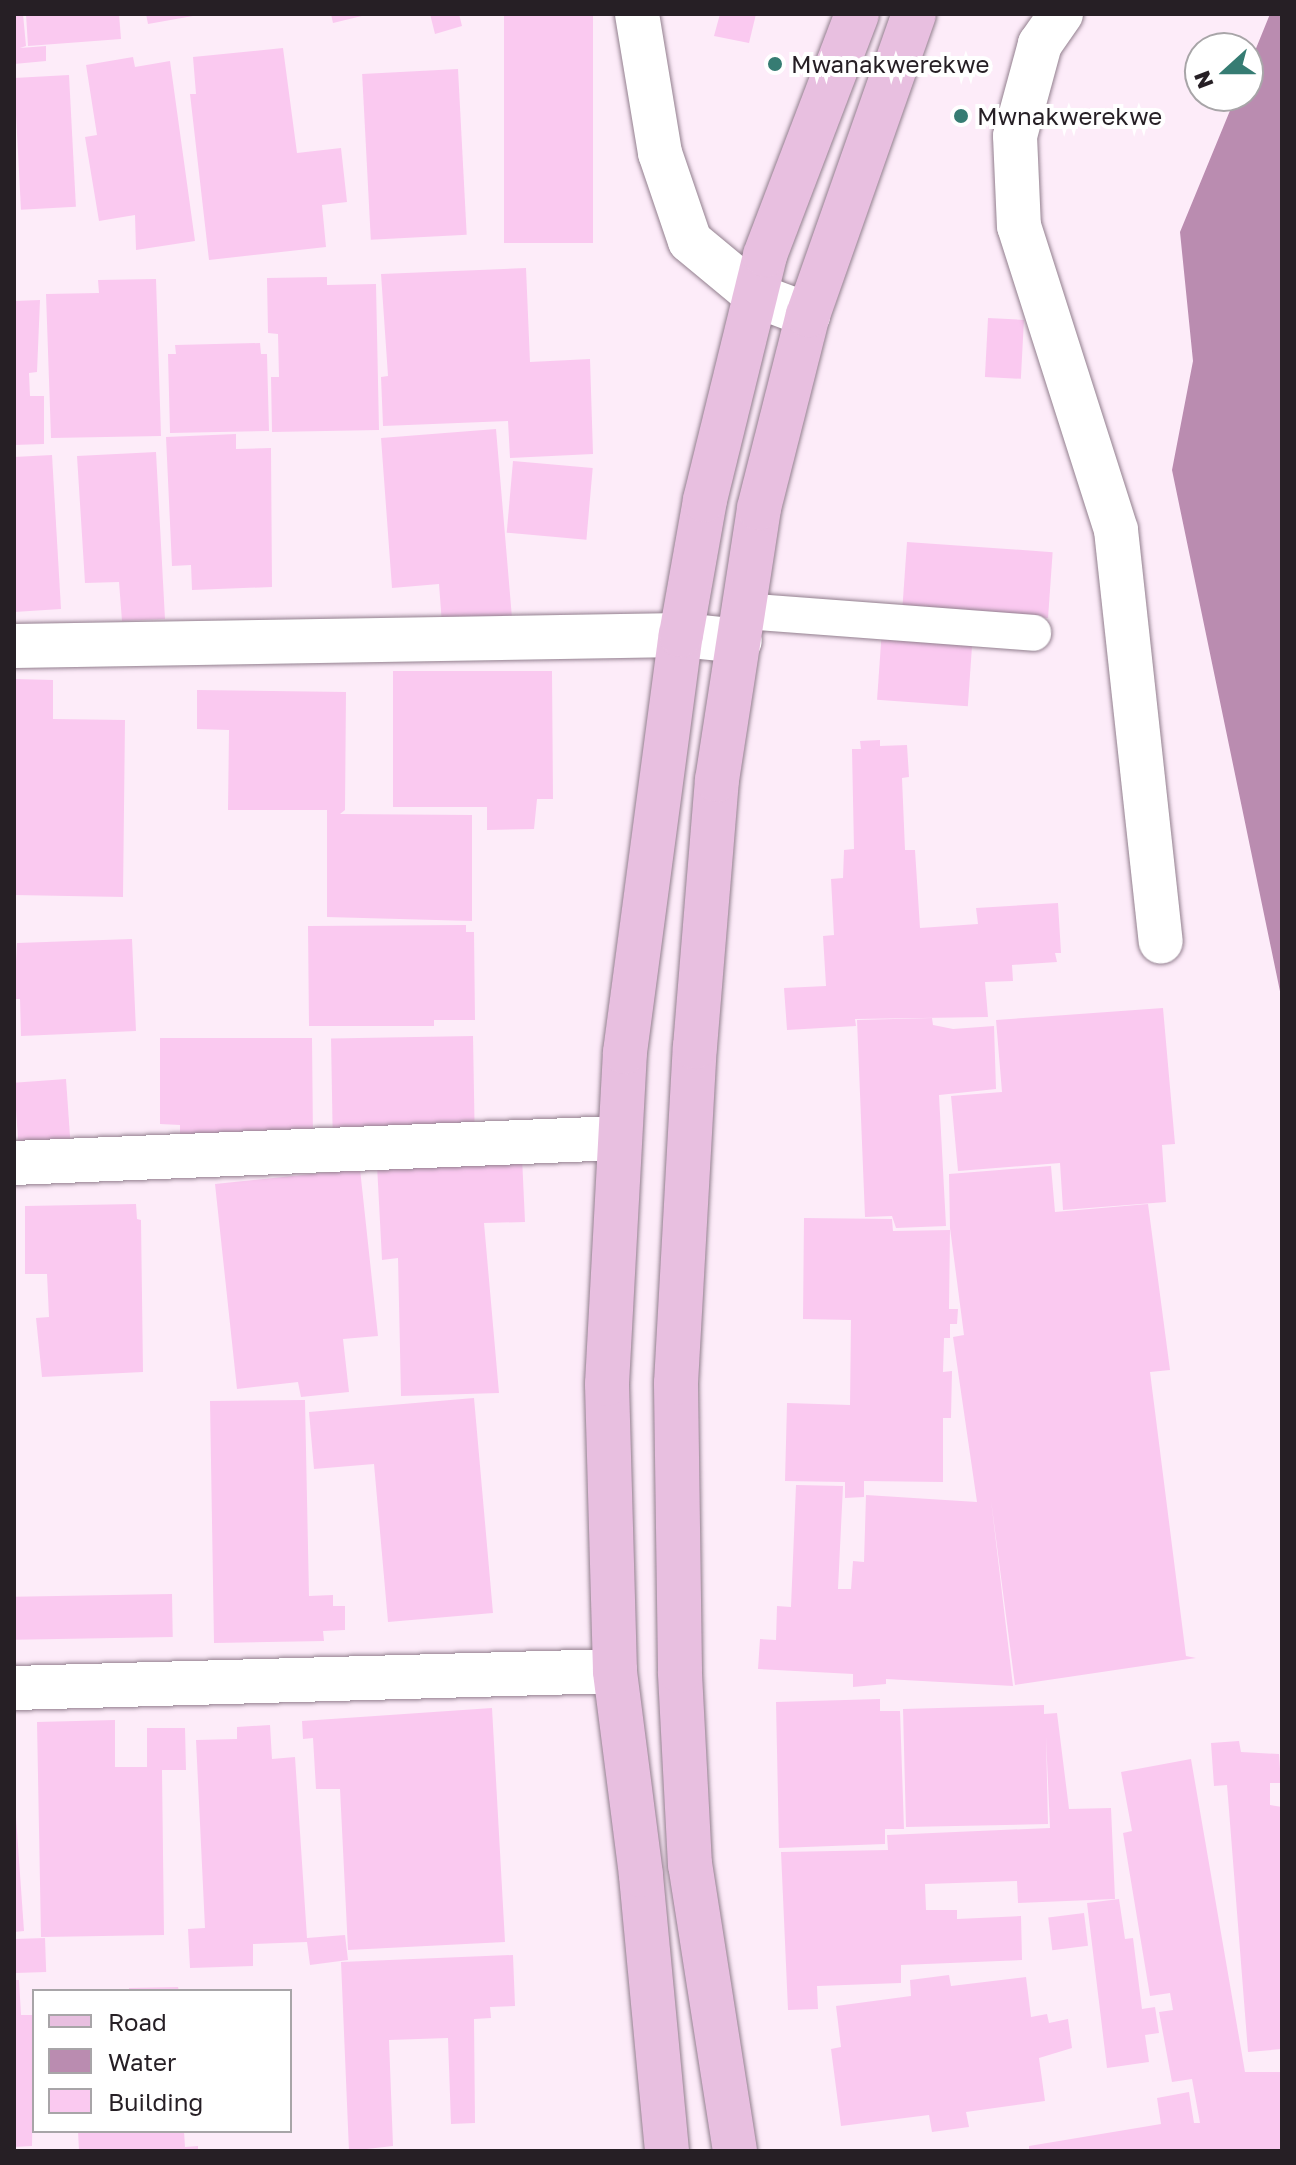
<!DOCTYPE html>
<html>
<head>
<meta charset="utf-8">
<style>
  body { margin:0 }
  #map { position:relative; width:1296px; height:2165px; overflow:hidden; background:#fdecf9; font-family:"Golos Text",sans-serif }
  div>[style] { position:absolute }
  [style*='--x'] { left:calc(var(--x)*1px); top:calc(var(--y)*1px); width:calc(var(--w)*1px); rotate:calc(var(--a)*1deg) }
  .water>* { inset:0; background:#ba8cb0 }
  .building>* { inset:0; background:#fac9f0; transform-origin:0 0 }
  .roads { filter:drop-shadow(0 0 2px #927f8e) drop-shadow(0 0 2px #927f8e) }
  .service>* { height:36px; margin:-18px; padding:0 18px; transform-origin:18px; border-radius:18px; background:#fff }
  .minor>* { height:44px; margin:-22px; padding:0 22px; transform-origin:22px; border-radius:22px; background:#fff }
  .primary>* { height:44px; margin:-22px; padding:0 22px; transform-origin:22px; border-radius:22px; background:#e8bfe0 }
  .dots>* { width:22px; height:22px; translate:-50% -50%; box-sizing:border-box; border:4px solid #fff; border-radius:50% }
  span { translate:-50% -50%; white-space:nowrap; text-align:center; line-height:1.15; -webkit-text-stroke:8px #fff; paint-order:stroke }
  .poi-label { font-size:24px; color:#261f25 }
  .left { translate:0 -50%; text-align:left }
  .frame { position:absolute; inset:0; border:16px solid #261f25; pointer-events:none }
  .legend { position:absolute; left:32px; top:1989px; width:260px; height:144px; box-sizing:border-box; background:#fff; border:2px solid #a8a5a8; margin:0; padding:10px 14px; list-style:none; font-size:24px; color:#261f25 }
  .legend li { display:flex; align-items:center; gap:16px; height:40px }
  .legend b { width:40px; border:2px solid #a8a5a8 }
  .north { position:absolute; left:1184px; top:32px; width:80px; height:80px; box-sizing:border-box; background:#fff; border:2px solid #a8a5a8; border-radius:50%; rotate:249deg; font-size:22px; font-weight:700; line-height:32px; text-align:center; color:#261f25 }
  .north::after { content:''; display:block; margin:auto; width:28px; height:36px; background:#367c73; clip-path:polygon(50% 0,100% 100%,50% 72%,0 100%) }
</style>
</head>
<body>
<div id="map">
  <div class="water">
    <div style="clip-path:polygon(1270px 14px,1282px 14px,1282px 1001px,1172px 470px,1193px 361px,1180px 232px,1236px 96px,1248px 96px,1248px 68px)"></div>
  </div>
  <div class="building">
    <div style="clip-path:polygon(14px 14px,23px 14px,26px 46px,20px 48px,46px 46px,46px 61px,14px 64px)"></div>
    <div style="clip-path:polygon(26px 14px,119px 14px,121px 39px,28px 46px)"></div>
    <div style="clip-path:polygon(146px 14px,192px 14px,193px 16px,148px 24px)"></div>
    <div style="clip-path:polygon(331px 14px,366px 14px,366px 15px,333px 23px)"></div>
    <div style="clip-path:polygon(430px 14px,459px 14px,462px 26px,435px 34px)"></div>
    <div style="left:504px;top:14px;width:89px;height:229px"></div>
    <div style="clip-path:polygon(720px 14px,756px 14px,749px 43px,714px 36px)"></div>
    <div style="clip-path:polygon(283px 48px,297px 153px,341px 148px,347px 202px,322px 205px,326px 247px,209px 260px,190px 94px,196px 94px,193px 57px)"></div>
    <div style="clip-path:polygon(133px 57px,135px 67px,170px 61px,195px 241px,136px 250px,135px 215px,99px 221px,85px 137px,97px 135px,86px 65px)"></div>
    <div style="left:458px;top:69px;width:166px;height:96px;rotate:87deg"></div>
    <div style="left:69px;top:75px;width:132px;height:55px;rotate:87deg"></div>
    <div style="clip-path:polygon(526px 268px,530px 362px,590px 359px,593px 454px,510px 458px,508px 421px,383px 426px,381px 377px,388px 376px,381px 274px)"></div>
    <div style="clip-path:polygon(327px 277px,327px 285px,376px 284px,379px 430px,272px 432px,271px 377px,279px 377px,278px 334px,268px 333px,267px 278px)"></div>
    <div style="clip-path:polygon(156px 279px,161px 436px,51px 438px,46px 294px,99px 293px,98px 280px)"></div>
    <div style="clip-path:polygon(40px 300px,37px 372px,29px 373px,30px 396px,44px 396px,44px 444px,14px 445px,14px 301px)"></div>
    <div style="left:988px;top:318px;width:36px;height:59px;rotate:3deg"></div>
    <div style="clip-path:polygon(260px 343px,261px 354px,267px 354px,269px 431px,170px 433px,168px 354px,176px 354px,175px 345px)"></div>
    <div style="clip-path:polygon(496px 429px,512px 618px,442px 624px,439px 584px,392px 588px,381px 438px)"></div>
    <div style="clip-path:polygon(236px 434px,236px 449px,271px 448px,272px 587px,192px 590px,191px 565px,172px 566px,166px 437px)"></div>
    <div style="clip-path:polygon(156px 452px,165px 619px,122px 621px,119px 582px,85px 583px,77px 456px)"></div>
    <div style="clip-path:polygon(52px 455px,61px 609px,14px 612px,14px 457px)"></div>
    <div style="left:513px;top:461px;width:80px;height:72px;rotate:5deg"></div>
    <div style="left:907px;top:542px;width:146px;height:66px;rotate:4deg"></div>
    <div style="left:882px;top:629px;width:91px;height:71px;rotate:4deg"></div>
    <div style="clip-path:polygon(393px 671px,552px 671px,553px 799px,537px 799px,534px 829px,487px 830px,487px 807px,393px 807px)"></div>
    <div style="clip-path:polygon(14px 679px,53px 680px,53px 719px,125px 720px,123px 897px,14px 895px)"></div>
    <div style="clip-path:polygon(197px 690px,346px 692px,345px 810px,340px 814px,472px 815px,472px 921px,327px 917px,327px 810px,228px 810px,229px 730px,197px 729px)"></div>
    <div style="clip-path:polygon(880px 740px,880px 746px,907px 745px,909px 777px,902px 778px,905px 850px,915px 850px,920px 928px,978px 924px,976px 908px,1058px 903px,1061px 953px,1055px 953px,1057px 962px,1012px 965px,1013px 981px,985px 982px,988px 1017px,855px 1019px,856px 1026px,787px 1030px,784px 988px,826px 986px,823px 936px,834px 935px,831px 879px,843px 878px,844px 850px,854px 849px,852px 749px,861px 749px,860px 741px)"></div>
    <div style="clip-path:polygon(466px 925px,466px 932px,474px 932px,475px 1020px,434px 1020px,434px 1026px,309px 1026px,308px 926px)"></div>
    <div style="clip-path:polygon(132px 939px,136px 1031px,21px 1036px,20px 999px,14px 999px,17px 943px)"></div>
    <div style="clip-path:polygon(1163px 1008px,1175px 1144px,1162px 1145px,1166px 1202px,1063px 1210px,1060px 1163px,958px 1171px,951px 1096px,1002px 1092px,996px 1020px)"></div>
    <div style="clip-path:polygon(932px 1018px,933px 1025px,953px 1029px,994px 1026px,996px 1089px,939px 1095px,946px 1226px,896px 1228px,892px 1216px,865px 1217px,857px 1020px)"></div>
    <div style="left:473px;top:1036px;width:95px;height:142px;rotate:89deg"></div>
    <div style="clip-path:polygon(160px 1038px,312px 1038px,313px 1140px,180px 1139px,180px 1125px,160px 1124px)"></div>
    <div style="left:66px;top:1079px;width:64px;height:52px;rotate:86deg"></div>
    <div style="clip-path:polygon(522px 1157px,525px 1222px,484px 1223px,499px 1393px,401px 1396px,398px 1258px,382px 1260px,377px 1165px)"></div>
    <div style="clip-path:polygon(1051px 1166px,1055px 1212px,1148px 1204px,1170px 1370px,1150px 1372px,1186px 1656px,1196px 1658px,1015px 1685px,991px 1500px,1013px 1686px,886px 1679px,886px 1684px,853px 1687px,853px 1674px,758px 1669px,760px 1639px,776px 1640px,777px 1606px,791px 1607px,796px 1485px,843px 1486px,838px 1589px,851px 1589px,853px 1561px,864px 1562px,866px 1495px,977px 1502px,953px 1337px,964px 1335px,950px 1228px,949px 1174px)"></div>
    <div style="clip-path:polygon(360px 1169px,378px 1336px,343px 1339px,349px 1392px,301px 1397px,298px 1382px,237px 1389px,215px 1184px)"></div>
    <div style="clip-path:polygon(136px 1204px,137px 1219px,141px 1220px,143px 1372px,42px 1377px,36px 1318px,49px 1317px,47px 1274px,25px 1274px,25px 1206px)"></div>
    <div style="clip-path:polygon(804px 1218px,892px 1219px,893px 1231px,950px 1230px,949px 1309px,958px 1309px,957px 1324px,950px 1324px,950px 1338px,944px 1338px,943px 1372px,952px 1371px,951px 1418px,943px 1418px,943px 1482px,864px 1481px,864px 1497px,845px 1498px,845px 1482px,785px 1481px,787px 1403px,850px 1405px,851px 1320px,803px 1319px)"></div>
    <div style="clip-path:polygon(474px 1398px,493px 1613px,388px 1622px,374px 1464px,314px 1469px,309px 1412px)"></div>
    <div style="clip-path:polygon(305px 1400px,309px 1596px,333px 1595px,333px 1606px,345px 1606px,345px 1630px,323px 1631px,324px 1641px,214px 1643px,210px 1401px)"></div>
    <div style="left:172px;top:1594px;width:43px;height:158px;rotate:89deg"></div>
    <div style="clip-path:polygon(880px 1699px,880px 1711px,900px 1711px,904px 1829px,885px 1829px,885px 1844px,779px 1848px,776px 1702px)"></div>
    <div style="clip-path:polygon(1044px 1705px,1044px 1714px,1057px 1713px,1069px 1809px,1111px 1808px,1115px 1899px,1018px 1903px,1017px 1881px,925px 1884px,926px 1910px,957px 1910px,957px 1919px,1021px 1916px,1022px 1960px,901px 1965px,901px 1983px,817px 1986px,818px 2009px,788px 2010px,781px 1852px,888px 1850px,887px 1835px,1050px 1828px,1046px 1737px,1048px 1824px,906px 1827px,903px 1709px)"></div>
    <div style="clip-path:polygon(492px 1708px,505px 1942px,348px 1950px,340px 1789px,316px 1789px,313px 1738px,303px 1739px,302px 1721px)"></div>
    <div style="clip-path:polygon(115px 1720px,115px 1767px,147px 1767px,147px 1728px,185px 1728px,186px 1770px,162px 1770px,164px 1935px,41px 1937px,37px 1722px)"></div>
    <div style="clip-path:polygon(270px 1725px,272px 1759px,295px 1757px,307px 1938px,345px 1935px,348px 1960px,310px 1965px,307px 1942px,253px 1944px,253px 1966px,190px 1968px,188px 1929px,205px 1928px,196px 1740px,237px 1739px,237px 1727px)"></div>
    <div style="clip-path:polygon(1239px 1741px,1241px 1752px,1279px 1754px,1281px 1783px,1270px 1783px,1270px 1805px,1282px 1807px,1282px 2049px,1248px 2052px,1227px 1785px,1214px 1786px,1211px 1743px)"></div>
    <div style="clip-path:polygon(1191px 1759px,1245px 2072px,1282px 2072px,1282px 2151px,1029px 2151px,1029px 2146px,1161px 2124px,1157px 2098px,1189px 2092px,1194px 2123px,1200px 2123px,1192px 2079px,1172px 2082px,1159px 2012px,1173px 2010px,1170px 1993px,1150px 1996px,1123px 1833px,1132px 1831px,1121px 1772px)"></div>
    <div style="clip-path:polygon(14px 1789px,24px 1931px,14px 1932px)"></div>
    <div style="clip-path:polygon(1119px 1899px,1125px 1939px,1133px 1938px,1142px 2009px,1155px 2007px,1159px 2033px,1145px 2035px,1149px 2062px,1107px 2068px,1087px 1903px)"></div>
    <div style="left:1084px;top:1913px;width:33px;height:36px;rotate:83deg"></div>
    <div style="left:45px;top:1938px;width:34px;height:31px;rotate:88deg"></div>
    <div style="clip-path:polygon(513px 1955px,515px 2006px,490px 2007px,491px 2018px,474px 2019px,475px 2123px,451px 2124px,448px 2038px,389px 2040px,393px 2146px,349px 2151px,341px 1962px)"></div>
    <div style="clip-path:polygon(949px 1975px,951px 1986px,1026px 1977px,1031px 2017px,1047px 2014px,1049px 2023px,1068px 2019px,1072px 2048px,1039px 2058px,1045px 2101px,966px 2112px,969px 2127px,932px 2132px,929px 2115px,841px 2126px,831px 2049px,841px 2047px,836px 2006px,911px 1996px,910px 1980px)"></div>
    <div style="clip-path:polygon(14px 1980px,19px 1980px,21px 2015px,34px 2015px,32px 2146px,14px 2147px)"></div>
    <div style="clip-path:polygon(178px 1987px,179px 1991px,129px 1991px,129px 1988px)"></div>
    <div style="clip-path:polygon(78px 2131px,184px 2131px,185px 2147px,198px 2146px,198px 2151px,79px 2151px)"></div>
  </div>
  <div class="roads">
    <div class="service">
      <div style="--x:743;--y:611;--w:291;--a:4.3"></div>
    </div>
    <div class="minor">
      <div style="--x:637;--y:14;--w:141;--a:80.6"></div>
      <div style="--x:660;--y:153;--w:93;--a:71.2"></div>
      <div style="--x:690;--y:241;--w:85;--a:39.7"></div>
      <div style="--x:755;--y:295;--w:57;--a:20.7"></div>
      <div style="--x:1061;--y:14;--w:37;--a:125"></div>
      <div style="--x:1040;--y:44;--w:95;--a:105.2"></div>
      <div style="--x:1015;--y:136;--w:90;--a:87.5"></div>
      <div style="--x:1019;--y:226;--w:319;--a:72.3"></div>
      <div style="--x:1116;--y:530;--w:414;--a:83.8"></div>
      <div style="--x:14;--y:646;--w:667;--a:-0.94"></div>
      <div style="--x:681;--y:635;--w:59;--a:5.8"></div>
      <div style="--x:14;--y:1163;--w:606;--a:-2.37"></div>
      <div style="--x:14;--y:1688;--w:601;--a:-1.62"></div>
    </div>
    <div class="primary">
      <div style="--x:667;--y:2151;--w:277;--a:-95.4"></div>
      <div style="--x:641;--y:1875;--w:206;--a:-97.3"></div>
      <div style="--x:615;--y:1671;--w:287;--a:-91.6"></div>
      <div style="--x:607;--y:1384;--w:332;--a:-86.9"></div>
      <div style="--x:625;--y:1052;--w:421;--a:-82.4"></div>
      <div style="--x:681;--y:635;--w:137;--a:-79.9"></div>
      <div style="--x:705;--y:500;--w:252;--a:-76.2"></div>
      <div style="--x:765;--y:255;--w:258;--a:-69.1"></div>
      <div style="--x:735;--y:2151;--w:290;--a:-98.9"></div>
      <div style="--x:690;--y:1865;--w:194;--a:-93"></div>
      <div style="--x:680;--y:1671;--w:288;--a:-90.8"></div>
      <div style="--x:676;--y:1383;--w:337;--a:-86.8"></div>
      <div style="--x:695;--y:1047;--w:268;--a:-85.3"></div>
      <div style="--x:717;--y:780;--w:275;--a:-81.2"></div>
      <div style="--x:759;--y:508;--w:199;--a:-75.8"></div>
      <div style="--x:808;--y:315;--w:319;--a:-70.6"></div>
    </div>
  </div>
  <div class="dots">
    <div style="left:775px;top:64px;background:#367c73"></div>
    <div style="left:961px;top:116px;background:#367c73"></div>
  </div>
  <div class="poi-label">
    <span class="left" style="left:791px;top:64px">Mwanakwerekwe</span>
    <span class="left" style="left:977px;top:116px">Mwnakwerekwe</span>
  </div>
  <div class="frame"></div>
  <ul class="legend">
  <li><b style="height:10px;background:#e8bfe0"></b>Road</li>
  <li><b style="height:22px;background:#ba8cb0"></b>Water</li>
  <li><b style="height:22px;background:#fac9f0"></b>Building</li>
  </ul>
  <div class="north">N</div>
</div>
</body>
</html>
